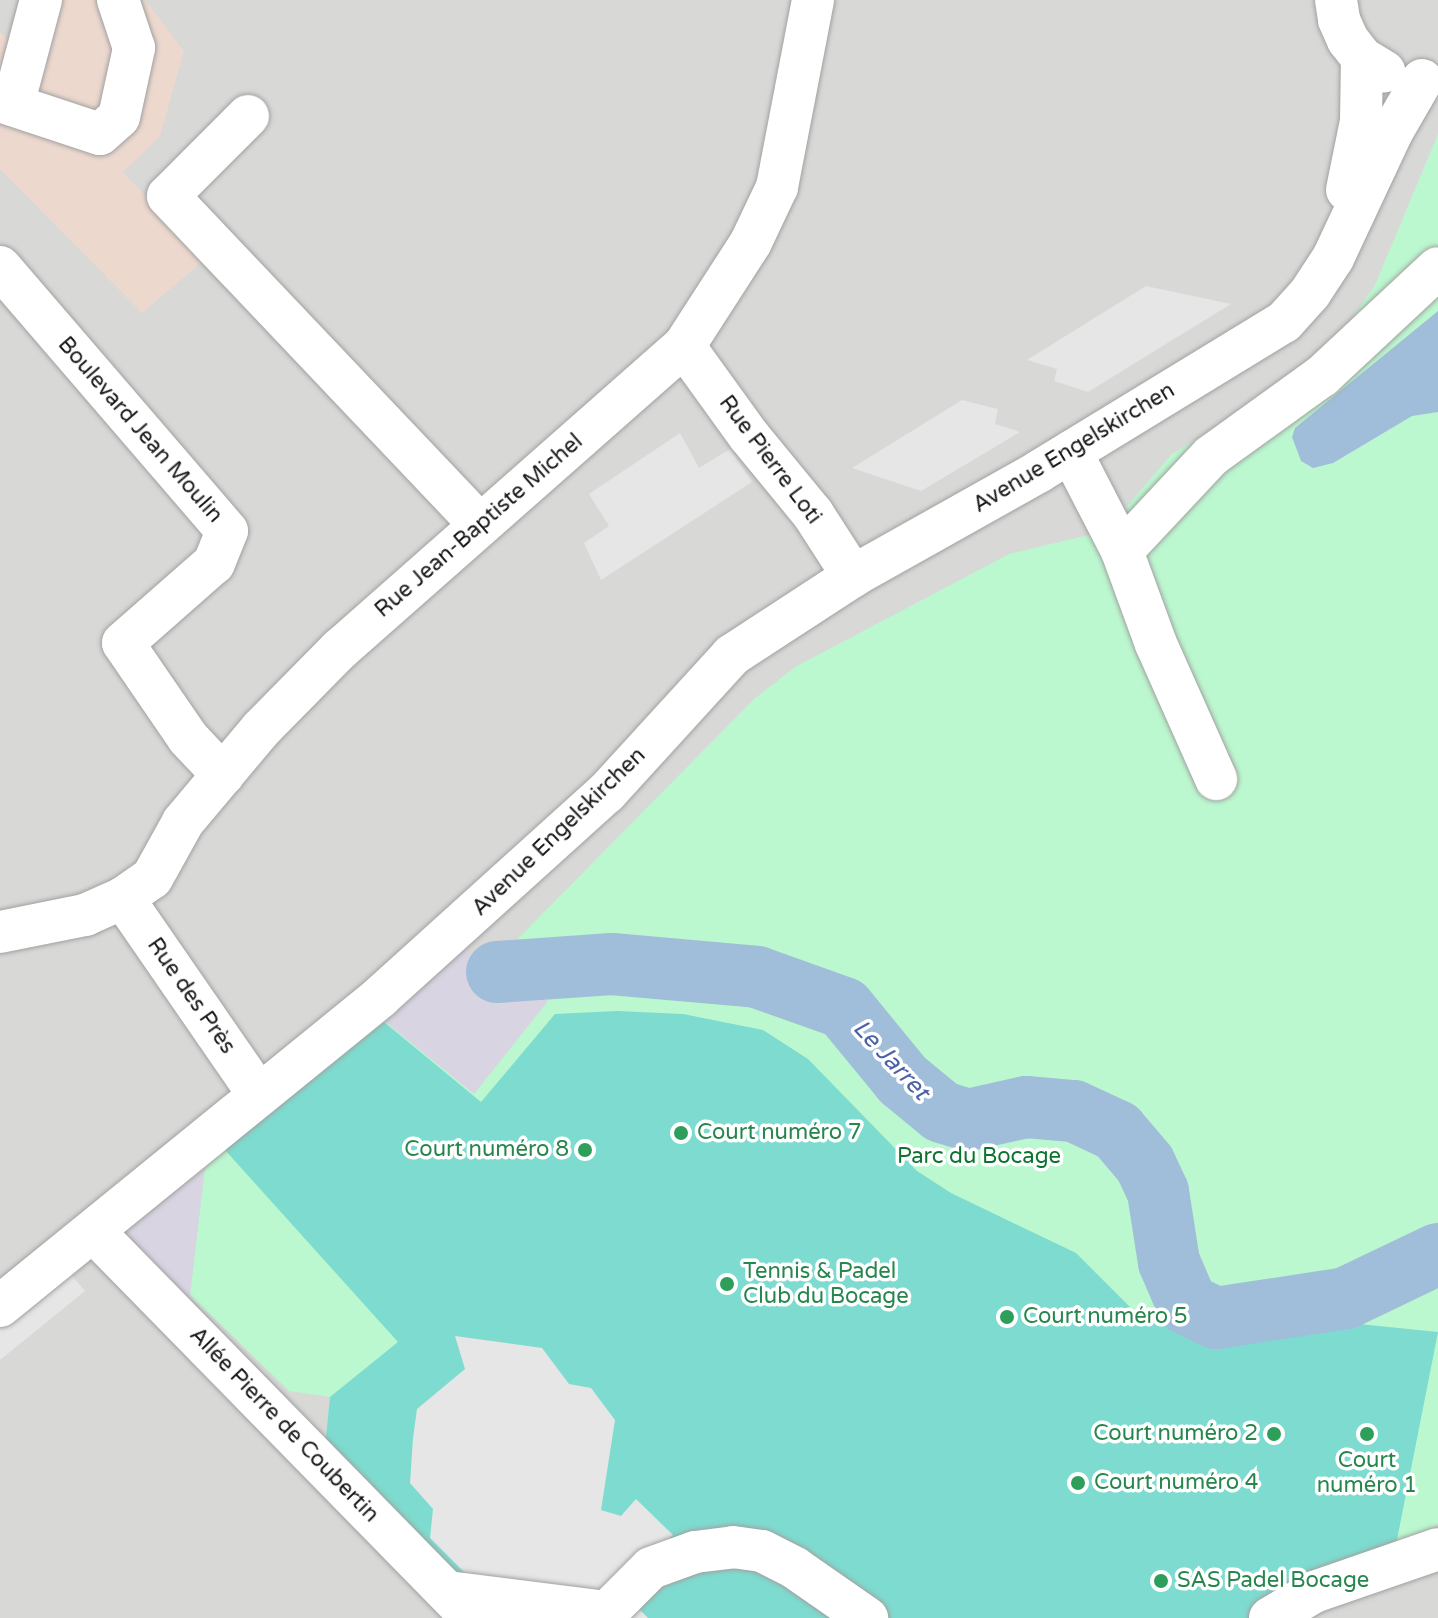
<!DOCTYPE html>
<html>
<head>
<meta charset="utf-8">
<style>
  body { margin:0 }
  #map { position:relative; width:1438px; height:1618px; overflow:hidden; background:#ecebe0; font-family:"Varela Round",sans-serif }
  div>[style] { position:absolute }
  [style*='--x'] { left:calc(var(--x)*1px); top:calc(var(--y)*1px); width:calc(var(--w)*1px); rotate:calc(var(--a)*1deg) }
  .residential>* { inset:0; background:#d8d8d7; transform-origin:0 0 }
  .commercial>* { inset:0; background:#edd8ce }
  .park>* { inset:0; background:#bbf7cf }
  .pitch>* { inset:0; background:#7edbcf }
  .parking>* { inset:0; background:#e6e6e6 }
  .plaza>* { inset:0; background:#d8d4e2 }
  .water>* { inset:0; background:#a0beda }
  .river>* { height:62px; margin:-31px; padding:0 31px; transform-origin:31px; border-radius:31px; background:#a0beda }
  .roads { filter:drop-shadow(0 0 2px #a1a1a1) drop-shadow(0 0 2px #a1a1a1) }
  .minor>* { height:42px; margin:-21px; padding:0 21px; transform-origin:21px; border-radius:21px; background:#fff }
  .dots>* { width:22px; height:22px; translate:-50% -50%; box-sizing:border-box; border:4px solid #fff; border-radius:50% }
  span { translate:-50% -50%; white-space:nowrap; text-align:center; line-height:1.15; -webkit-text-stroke:7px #fff; paint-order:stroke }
  .street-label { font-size:22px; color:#1a1a1a }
  .leisure-label { font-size:22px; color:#27864d }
  .left { translate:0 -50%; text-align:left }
  .right { translate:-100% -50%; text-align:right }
  .park-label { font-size:22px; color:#0d7430 }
  .water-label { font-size:24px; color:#4a61a7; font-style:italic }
</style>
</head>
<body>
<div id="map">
  <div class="residential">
    <div style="left:0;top:0;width:1438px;height:1618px"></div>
  </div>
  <div class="commercial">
    <div style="clip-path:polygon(24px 0,145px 0,184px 51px,160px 136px,123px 172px,204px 260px,142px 313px,0 169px,0 32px,11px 41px)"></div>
  </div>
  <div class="park">
    <div style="clip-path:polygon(1438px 134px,1438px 1524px,1392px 1565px,325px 1446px,330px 1397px,289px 1391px,190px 1295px,205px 1166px,383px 1021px,548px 1001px,505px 987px,496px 981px,490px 967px,754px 699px,795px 667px,1009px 554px,1089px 535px,1110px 526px,1172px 454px,1285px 385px,1335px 343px,1375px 285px)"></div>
  </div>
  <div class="pitch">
    <div style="clip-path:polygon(617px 1011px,683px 1014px,763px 1030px,808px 1059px,917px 1171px,951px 1193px,1076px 1253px,1139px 1316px,1211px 1337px,1243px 1339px,1349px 1323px,1438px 1332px,1392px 1565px,1270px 1618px,490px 1618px,325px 1446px,330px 1397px,398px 1342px,225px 1150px,384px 1022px,481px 1102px,555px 1014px)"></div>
  </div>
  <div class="parking">
    <div style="clip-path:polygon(1146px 286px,1231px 304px,1088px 392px,1054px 381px,1057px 369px,1027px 360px)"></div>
    <div style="clip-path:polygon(962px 400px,998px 409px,995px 424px,1020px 432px,921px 491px,852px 468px)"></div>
    <div style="clip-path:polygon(680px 433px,699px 468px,730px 449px,752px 482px,601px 580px,584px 543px,609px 526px,589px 494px)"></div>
    <div style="clip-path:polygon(59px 1260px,85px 1291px,0 1360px,0 1306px)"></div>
    <div style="clip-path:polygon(455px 1336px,542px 1348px,569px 1384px,591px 1388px,615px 1420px,601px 1510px,621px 1516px,636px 1499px,673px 1535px,618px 1588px,648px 1618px,527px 1618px,488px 1596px,430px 1538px,433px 1509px,410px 1483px,413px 1438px,417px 1409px,465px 1369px)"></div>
  </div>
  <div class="plaza">
    <div style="clip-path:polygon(459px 948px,490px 967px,496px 981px,505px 987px,548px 1001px,474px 1094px,378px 1016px)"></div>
    <div style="clip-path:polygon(205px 1166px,190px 1295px,184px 1302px,131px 1244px,130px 1228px,132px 1220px)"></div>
  </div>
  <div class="water">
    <div style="clip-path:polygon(1438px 311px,1438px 412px,1412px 416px,1333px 463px,1313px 468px,1301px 461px,1292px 437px,1295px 428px)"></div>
  </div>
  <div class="river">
    <div style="--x:497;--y:972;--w:115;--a:-4"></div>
    <div style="--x:612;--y:964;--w:146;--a:5.1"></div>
    <div style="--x:757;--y:977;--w:92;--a:19.6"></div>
    <div style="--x:844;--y:1008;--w:93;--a:50.7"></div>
    <div style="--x:903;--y:1080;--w:50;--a:39.4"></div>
    <div style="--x:942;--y:1112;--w:27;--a:17"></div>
    <div style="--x:968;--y:1120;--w:59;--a:-12.6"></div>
    <div style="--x:1026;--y:1107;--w:48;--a:4.8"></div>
    <div style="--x:1074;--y:1111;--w:47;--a:24.9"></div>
    <div style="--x:1117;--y:1131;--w:43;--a:49.7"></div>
    <div style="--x:1145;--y:1164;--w:31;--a:65"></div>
    <div style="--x:1158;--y:1192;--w:71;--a:81.1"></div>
    <div style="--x:1169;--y:1262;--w:46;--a:66.8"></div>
    <div style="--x:1187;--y:1304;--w:32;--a:26"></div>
    <div style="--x:1216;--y:1318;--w:132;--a:-8.7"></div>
    <div style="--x:1346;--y:1298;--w:102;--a:-25.6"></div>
  </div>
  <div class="roads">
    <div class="minor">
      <div style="--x:1336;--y:0;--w:20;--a:81"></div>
      <div style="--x:1339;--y:20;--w:22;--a:66"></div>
      <div style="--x:1348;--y:40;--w:23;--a:52"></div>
      <div style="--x:1362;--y:58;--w:26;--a:31"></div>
      <div style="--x:0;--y:101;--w:105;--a:18.3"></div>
      <div style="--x:100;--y:134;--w:25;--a:-42"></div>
      <div style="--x:119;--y:117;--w:71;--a:-77.7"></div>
      <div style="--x:134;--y:48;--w:51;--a:-108.4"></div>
      <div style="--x:13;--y:105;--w:109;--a:-75.1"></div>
      <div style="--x:248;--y:116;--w:113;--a:135"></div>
      <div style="--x:168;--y:196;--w:452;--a:46.5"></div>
      <div style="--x:1347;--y:190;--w:70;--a:-78.5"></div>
      <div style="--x:1361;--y:121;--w:63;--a:-89.1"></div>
      <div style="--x:0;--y:267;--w:348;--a:49.3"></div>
      <div style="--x:227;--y:531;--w:35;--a:112"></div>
      <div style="--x:214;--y:563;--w:121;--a:138.7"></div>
      <div style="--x:123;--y:643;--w:115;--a:55.6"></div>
      <div style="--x:188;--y:738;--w:51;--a:46.6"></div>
      <div style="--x:684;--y:346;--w:111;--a:54.2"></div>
      <div style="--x:749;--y:436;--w:101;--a:50.6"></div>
      <div style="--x:813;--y:514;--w:74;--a:57.2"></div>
      <div style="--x:1071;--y:452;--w:111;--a:62.7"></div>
      <div style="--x:1122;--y:551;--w:99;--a:69.9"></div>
      <div style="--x:1156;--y:644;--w:148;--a:66"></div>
      <div style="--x:1122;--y:551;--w:130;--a:-46.9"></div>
      <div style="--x:1211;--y:456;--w:137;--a:-35.8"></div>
      <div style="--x:1322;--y:376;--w:158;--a:-43"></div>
      <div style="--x:123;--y:898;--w:239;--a:55.4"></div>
      <div style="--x:0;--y:932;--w:87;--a:-11.3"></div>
      <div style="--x:85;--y:915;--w:42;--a:-24.1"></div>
      <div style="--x:123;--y:898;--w:35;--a:-35"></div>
      <div style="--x:152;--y:878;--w:64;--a:-61"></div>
      <div style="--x:183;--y:822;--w:121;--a:-50"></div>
      <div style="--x:261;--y:729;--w:112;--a:-45.4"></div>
      <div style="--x:340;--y:649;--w:458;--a:-41.4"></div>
      <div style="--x:684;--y:346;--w:124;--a:-57.2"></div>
      <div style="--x:751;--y:242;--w:61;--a:-64.7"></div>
      <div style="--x:777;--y:187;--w:190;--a:-79.1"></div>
      <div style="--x:95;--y:1233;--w:539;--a:45.6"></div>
      <div style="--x:0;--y:1306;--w:491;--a:-39.1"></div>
      <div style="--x:381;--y:996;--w:304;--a:-42.1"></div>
      <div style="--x:607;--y:792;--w:185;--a:-47.6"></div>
      <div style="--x:732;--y:655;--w:145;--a:-33.1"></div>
      <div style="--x:853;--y:576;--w:212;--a:-29.3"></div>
      <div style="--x:1038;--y:472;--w:288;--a:-31.4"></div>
      <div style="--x:1284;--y:322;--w:39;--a:-48"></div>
      <div style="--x:1310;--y:293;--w:42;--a:-56.7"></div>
      <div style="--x:1333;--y:258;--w:139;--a:-64.9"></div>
      <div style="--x:1392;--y:132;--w:60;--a:-60"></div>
      <div style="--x:448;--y:1592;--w:160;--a:7.2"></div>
      <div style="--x:607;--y:1612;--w:62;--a:-45"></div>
      <div style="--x:651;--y:1568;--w:47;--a:-20"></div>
      <div style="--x:695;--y:1552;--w:38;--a:-7"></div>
      <div style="--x:733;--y:1547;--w:29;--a:8"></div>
      <div style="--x:762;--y:1551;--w:37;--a:27"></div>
      <div style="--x:795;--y:1568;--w:88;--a:34.8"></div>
      <div style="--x:1270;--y:1618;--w:51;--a:-30.6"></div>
      <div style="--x:1314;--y:1592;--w:131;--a:-19.1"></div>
    </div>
  </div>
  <div class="dots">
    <div style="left:681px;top:1133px;background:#2e9e5b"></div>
    <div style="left:585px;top:1150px;background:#2e9e5b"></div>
    <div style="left:727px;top:1284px;background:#2e9e5b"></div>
    <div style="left:1007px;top:1317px;background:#2e9e5b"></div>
    <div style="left:1274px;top:1434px;background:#2e9e5b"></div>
    <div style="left:1367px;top:1434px;background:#2e9e5b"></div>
    <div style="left:1078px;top:1483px;background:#2e9e5b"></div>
    <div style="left:1161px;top:1581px;background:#2e9e5b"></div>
  </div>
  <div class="street-label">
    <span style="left:140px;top:430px;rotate:49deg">Boulevard Jean Moulin</span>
    <span style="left:1074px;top:448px;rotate:-31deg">Avenue Engelskirchen</span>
    <span style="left:770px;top:460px;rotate:53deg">Rue Pierre Loti</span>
    <span style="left:479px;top:526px;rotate:-41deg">Rue Jean-Baptiste Michel</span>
    <span style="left:559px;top:832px;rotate:-44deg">Avenue Engelskirchen</span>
    <span style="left:191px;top:996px;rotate:55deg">Rue des Près</span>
    <span style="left:284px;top:1425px;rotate:46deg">Allée Pierre de Coubertin</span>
  </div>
  <div class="leisure-label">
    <span class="left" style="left:697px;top:1133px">Court numéro 7</span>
    <span class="right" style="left:569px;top:1150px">Court numéro 8</span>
    <span class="left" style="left:743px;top:1284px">Tennis &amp; Padel<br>Club du Bocage</span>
    <span class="left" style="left:1023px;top:1317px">Court numéro 5</span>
    <span class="right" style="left:1258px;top:1434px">Court numéro 2</span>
    <span style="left:1367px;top:1473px">Court<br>numéro 1</span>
    <span class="left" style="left:1094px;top:1483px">Court numéro 4</span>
    <span class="left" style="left:1177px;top:1581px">SAS Padel Bocage</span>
  </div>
  <div class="park-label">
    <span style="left:979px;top:1157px">Parc du Bocage</span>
  </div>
  <div class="water-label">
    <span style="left:891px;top:1060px;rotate:47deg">Le Jarret</span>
  </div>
</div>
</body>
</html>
